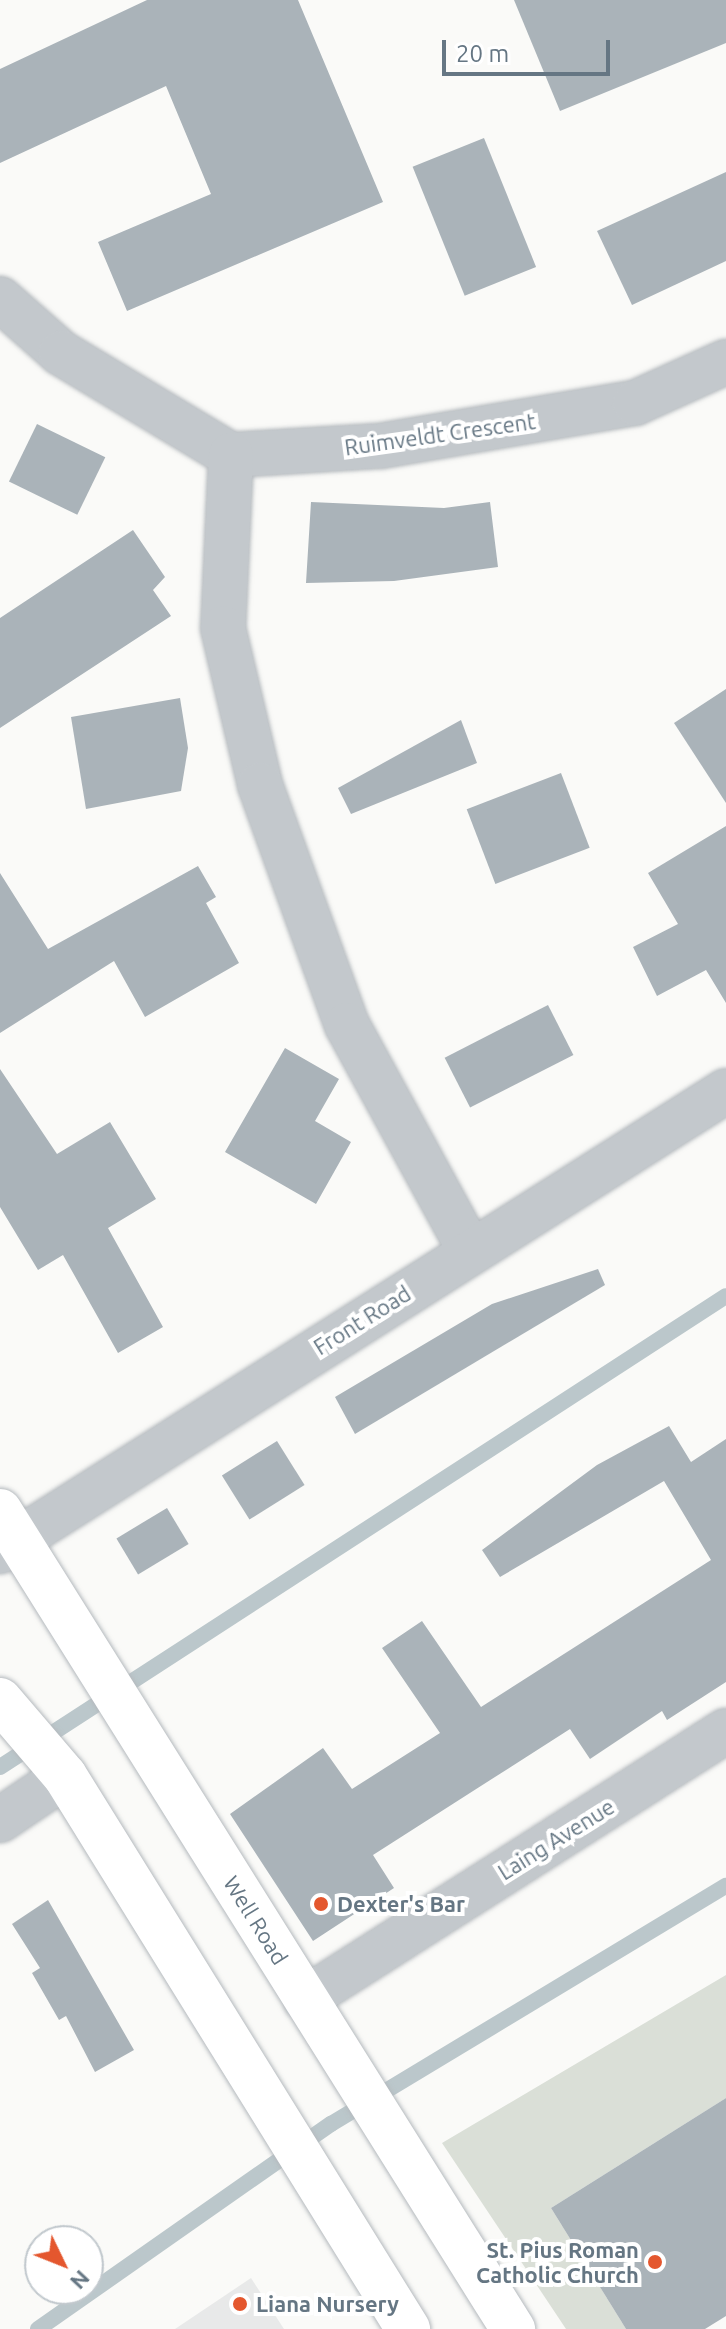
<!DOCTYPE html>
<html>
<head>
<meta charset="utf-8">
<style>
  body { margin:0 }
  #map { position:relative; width:726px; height:2329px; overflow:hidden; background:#fafaf8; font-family:Ubuntu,sans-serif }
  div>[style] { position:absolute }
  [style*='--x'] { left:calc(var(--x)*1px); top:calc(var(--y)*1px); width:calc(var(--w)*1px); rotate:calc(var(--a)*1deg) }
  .built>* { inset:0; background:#e8e9e9 }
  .green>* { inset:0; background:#dadfd7 }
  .stream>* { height:16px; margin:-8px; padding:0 8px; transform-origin:8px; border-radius:8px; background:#bbc7cb }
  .building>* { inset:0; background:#aab3b9; transform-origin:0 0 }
  .roads { filter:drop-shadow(0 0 2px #b5babe) drop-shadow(0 0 2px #b5babe) }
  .minor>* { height:44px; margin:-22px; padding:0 22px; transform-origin:22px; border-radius:22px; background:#c3c8cc }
  .major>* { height:44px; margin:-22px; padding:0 22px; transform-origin:22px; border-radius:22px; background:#fff }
  .dots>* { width:22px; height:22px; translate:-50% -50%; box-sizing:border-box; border:4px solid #fff; border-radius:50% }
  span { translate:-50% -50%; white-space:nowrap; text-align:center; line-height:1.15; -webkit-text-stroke:8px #fff; paint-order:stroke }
  .street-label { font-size:22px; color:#657683 }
  .poi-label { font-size:22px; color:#657683; font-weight:700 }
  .left { translate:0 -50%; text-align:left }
  .right { translate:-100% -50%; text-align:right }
  .north { position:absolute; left:24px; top:2225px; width:80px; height:80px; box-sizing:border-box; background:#fff; border:2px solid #c1c8cd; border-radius:50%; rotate:133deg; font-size:22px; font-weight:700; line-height:32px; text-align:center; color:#657683 }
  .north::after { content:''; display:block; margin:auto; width:28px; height:36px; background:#e4572e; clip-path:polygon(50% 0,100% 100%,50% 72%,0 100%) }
  .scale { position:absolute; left:442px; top:40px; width:168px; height:36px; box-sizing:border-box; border:4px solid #657683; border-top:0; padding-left:10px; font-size:24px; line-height:28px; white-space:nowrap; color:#657683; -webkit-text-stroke:6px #fff; paint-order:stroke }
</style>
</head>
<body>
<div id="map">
  <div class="built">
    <div style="clip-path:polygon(251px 2278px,284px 2329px,175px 2329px)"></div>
  </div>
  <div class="green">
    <div style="clip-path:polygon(726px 1975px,726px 2098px,551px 2208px,626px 2329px,566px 2329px,442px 2143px)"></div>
  </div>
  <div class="stream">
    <div style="--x:0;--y:1767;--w:865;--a:-32.97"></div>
    <div style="--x:38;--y:2329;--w:358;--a:-35"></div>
    <div style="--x:331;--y:2124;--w:461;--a:-31.1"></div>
  </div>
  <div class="building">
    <div style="clip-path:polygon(147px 0,298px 0,383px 202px,127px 311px,98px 242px,211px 194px,166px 86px,0 163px,0 69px)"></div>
    <div style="clip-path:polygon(514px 0,726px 0,726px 43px,560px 111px)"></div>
    <div style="left:484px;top:138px;width:139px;height:77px;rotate:68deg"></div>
    <div style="clip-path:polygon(726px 172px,726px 261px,632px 305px,597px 231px)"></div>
    <div style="left:37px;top:424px;width:76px;height:64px;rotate:26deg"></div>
    <div style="clip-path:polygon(311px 502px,444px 508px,490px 502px,498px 567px,394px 581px,306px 583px)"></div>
    <div style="clip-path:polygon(133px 530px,165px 577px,153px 590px,171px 616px,0 728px,0 618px)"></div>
    <div style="clip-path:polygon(726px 689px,726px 803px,674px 723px)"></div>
    <div style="clip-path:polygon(180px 698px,188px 748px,181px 791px,86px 809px,71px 717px)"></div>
    <div style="clip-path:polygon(461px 720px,477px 763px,351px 814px,338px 788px)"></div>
    <div style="left:561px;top:773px;width:80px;height:101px;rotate:69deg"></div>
    <div style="clip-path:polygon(726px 826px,726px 1003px,706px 970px,657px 996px,633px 947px,678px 924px,648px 873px)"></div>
    <div style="clip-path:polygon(198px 866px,216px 897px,206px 903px,239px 963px,145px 1017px,114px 961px,0 1033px,0 873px,48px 949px)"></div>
    <div style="left:548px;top:1005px;width:56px;height:116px;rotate:63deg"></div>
    <div style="clip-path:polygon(285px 1048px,339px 1079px,315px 1121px,351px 1142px,316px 1204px,225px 1152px)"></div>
    <div style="clip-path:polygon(0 1069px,57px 1154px,110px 1122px,156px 1199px,108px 1228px,163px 1327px,118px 1353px,63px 1255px,38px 1270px,0 1207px)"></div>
    <div style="clip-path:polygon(598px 1269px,605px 1285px,355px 1434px,335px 1397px,492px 1304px)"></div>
    <div style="clip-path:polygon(669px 1426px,691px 1462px,726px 1439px,726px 1682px,667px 1720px,662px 1711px,590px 1759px,570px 1729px,373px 1855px,394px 1888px,313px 1941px,230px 1814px,323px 1748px,352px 1789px,440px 1733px,382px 1648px,422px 1621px,481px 1707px,711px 1560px,664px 1481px,500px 1577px,482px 1550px,597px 1465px)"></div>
    <div style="left:277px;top:1441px;width:52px;height:65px;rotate:58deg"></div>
    <div style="left:167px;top:1508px;width:42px;height:59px;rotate:59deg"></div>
    <div style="clip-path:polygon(48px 1900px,134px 2050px,95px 2072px,66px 2016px,59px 2020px,32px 1973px,40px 1968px,12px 1924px)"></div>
    <div style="clip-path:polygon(726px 2098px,726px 2316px,705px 2329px,626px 2329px,551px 2208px)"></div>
  </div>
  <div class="roads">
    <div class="minor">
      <div style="--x:0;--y:299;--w:81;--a:41.5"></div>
      <div style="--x:61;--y:353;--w:198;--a:31"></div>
      <div style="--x:231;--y:455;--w:149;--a:-3.5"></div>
      <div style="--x:380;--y:446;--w:259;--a:-9.6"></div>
      <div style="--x:635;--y:403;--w:100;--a:-24.3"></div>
      <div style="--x:231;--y:455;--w:173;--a:92.6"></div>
      <div style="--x:223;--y:628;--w:161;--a:76.7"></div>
      <div style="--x:260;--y:785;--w:255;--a:70.1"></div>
      <div style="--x:347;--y:1025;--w:257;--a:61.4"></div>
      <div style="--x:0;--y:1551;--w:859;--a:-32.36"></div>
      <div style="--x:0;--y:1820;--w:78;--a:-34.1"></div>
      <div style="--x:305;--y:1999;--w:499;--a:-32.5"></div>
    </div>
    <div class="major">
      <div style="--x:0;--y:1511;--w:966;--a:57.91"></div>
      <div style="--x:0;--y:1700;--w:100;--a:49.5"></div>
      <div style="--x:65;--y:1776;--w:651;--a:58.19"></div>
    </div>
  </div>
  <div class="dots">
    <div style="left:321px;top:1904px;background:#e4572e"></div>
    <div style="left:655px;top:2262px;background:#e4572e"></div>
    <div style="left:240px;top:2304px;background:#e4572e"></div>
  </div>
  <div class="street-label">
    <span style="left:440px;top:434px;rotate:-8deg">Ruimveldt Crescent</span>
    <span style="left:362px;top:1320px;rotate:-32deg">Front Road</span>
    <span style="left:556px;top:1839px;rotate:-32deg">Laing Avenue</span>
    <span style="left:256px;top:1920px;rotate:58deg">Well Road</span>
  </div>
  <div class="poi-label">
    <span class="left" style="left:337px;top:1904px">Dexter's Bar</span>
    <span class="right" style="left:639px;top:2262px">St. Pius Roman<br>Catholic Church</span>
    <span class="left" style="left:256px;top:2304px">Liana Nursery</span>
  </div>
  <div class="north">N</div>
  <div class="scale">20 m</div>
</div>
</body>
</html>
